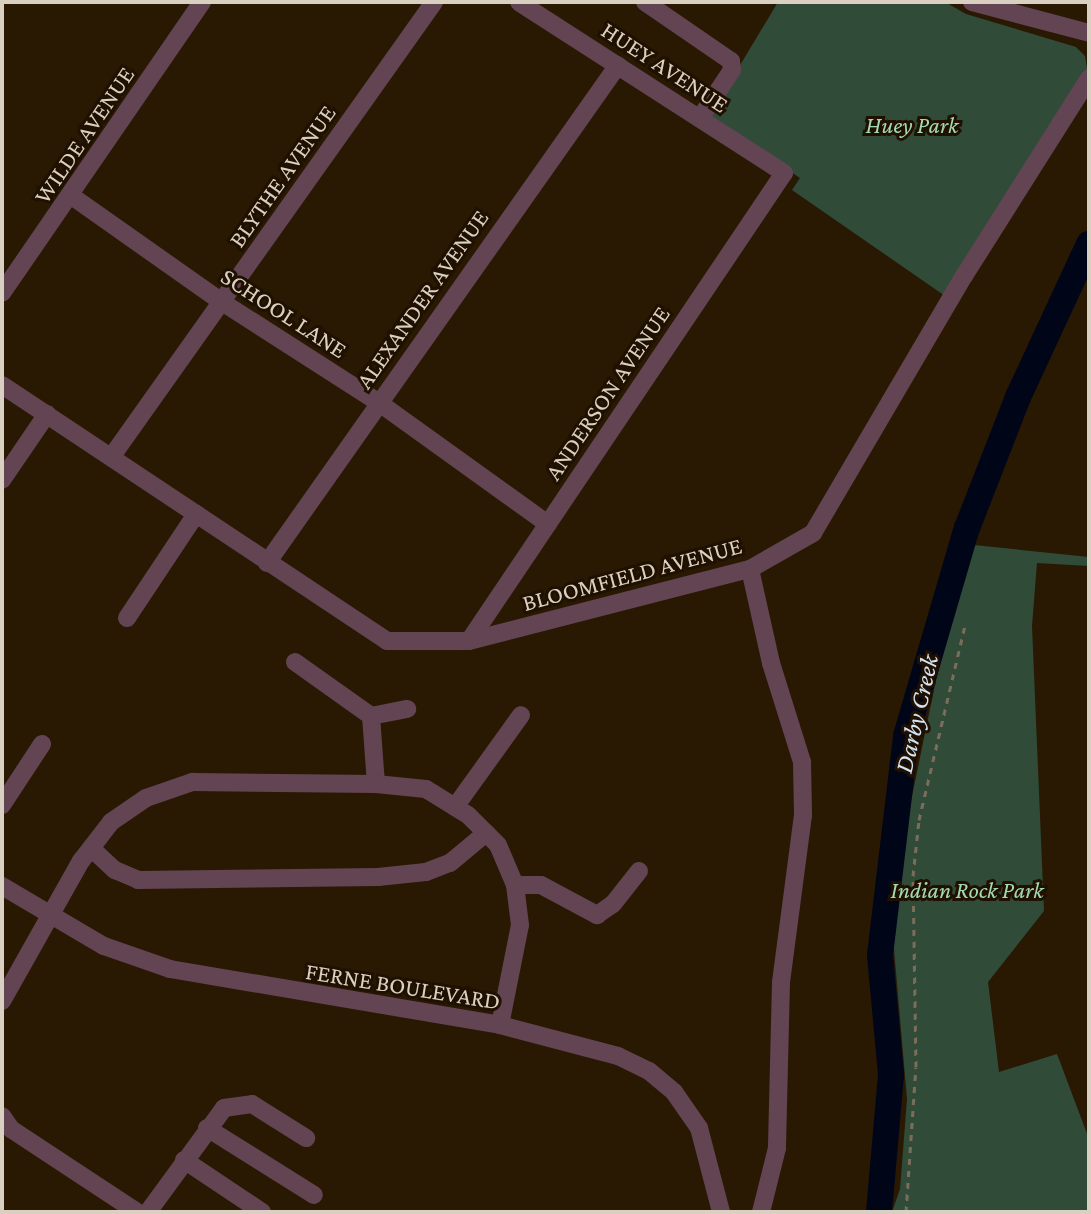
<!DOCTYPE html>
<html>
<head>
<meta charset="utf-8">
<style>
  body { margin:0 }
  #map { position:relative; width:1091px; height:1214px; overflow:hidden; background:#291903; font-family:"Crimson Pro",serif }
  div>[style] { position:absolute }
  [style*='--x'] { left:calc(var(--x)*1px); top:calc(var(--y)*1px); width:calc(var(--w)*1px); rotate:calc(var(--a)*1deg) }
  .green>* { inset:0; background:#314b39 }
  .river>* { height:26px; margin:-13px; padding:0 13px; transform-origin:13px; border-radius:13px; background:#000618 }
  .path>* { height:3px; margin-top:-1.5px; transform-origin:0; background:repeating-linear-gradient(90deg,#7a6d5a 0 6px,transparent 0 12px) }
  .minor>* { height:18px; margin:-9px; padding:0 9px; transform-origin:9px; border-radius:9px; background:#634453 }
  span { translate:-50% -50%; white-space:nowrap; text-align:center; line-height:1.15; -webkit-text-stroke:6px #1f1000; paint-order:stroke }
  .street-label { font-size:24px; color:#dad0c2 }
  .park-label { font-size:24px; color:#a3dab5; font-style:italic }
  .water-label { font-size:26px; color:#d4e4f7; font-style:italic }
  .frame { position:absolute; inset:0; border:4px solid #dad0c2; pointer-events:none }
</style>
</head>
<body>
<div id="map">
  <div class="green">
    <div style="clip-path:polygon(778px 2px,945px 2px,966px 14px,1076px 47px,1085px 56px,1088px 74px,948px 298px,792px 190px,800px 178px,709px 117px)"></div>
    <div style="clip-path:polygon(964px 544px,1089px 557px,1089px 566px,1037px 563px,1032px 626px,1044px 911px,988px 982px,999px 1072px,1057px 1054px,1089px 1139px,1089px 1212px,892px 1212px,900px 1189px,907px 1099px,890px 903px)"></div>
  </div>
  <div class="river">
    <div style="--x:879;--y:1212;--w:139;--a:-85"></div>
    <div style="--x:891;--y:1074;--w:120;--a:-95.3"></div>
    <div style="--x:880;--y:955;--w:221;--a:-83.2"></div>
    <div style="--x:906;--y:736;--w:217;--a:-73.7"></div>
    <div style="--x:967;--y:528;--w:141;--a:-68.7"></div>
    <div style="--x:1018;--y:397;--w:169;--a:-65.1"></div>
  </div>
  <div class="path">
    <div style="--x:906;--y:1212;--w:145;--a:-86.1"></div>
    <div style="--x:916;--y:1067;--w:191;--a:-90.9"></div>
    <div style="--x:913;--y:876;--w:56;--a:-83.9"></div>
    <div style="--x:919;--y:820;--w:200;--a:-76.7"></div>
  </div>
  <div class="minor">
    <div style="--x:645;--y:2;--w:104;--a:34.5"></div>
    <div style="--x:731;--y:61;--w:9;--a:84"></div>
    <div style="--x:732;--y:70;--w:58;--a:123.7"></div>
    <div style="--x:972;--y:2;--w:121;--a:14.8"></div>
    <div style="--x:73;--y:197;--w:182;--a:35.2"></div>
    <div style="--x:222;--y:302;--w:185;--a:32.7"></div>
    <div style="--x:378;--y:402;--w:209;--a:35.7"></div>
    <div style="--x:2;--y:293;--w:353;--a:-55.5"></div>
    <div style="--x:2;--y:385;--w:462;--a:33.6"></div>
    <div style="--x:387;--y:641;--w:82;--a:0"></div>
    <div style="--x:469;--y:641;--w:290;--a:-14.4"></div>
    <div style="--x:750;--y:569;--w:73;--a:-29.7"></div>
    <div style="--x:813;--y:533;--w:298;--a:-59.6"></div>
    <div style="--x:964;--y:276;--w:234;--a:-57.7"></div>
    <div style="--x:112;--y:456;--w:557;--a:-54.65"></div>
    <div style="--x:2;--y:480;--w:80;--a:-55.7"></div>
    <div style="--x:267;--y:563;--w:609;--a:-54.82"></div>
    <div style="--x:750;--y:569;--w:96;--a:77.4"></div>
    <div style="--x:771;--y:663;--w:104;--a:72.6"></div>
    <div style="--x:802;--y:762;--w:53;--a:88.9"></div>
    <div style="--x:803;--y:815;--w:168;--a:97.5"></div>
    <div style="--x:781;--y:982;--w:166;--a:91.4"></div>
    <div style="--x:777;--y:1148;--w:66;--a:104"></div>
    <div style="--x:127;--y:618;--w:125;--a:-56.4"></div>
    <div style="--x:469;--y:641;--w:564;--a:-56.06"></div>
    <div style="--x:784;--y:173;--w:315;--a:-147.2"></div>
    <div style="--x:295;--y:662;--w:93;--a:35.4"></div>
    <div style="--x:371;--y:716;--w:68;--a:85.8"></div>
    <div style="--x:371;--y:716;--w:37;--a:-11"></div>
    <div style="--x:2;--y:805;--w:73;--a:-56.7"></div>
    <div style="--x:455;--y:807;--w:113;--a:-54.3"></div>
    <div style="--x:91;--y:848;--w:33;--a:43"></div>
    <div style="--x:115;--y:870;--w:25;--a:23"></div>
    <div style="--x:138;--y:880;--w:240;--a:-0.7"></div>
    <div style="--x:378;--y:877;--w:48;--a:-5.9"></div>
    <div style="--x:426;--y:872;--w:26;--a:-21"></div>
    <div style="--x:450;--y:863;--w:47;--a:-39.8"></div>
    <div style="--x:515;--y:885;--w:26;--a:0"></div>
    <div style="--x:541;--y:885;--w:64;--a:28.2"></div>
    <div style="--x:597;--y:915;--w:19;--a:-35"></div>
    <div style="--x:613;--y:904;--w:42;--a:-51.8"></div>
    <div style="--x:2;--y:886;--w:118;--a:30.5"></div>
    <div style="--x:104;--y:946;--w:70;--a:19.2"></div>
    <div style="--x:170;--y:969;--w:335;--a:9.6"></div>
    <div style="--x:500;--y:1025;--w:122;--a:14.7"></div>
    <div style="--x:618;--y:1056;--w:34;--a:26"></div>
    <div style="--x:649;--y:1071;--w:33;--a:40"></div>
    <div style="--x:674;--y:1092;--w:44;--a:55.2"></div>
    <div style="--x:699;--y:1128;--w:87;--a:75.3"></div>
    <div style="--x:2;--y:1001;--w:161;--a:-60.6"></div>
    <div style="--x:81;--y:861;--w:49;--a:-52.4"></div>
    <div style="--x:111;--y:822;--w:42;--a:-34.4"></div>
    <div style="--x:146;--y:798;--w:49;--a:-19.2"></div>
    <div style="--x:192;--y:782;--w:184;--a:0.6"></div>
    <div style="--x:376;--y:784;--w:50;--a:5.7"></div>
    <div style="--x:426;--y:789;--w:49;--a:31.8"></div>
    <div style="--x:468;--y:815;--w:42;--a:45"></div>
    <div style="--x:498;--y:845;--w:43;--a:67"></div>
    <div style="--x:515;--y:885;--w:40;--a:82.9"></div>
    <div style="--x:520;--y:925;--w:102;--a:101.3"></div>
    <div style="--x:2;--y:1116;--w:16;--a:55"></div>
    <div style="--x:11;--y:1129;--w:151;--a:33.4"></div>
    <div style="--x:207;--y:1128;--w:126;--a:32.1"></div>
    <div style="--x:184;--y:1160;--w:94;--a:33.7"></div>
    <div style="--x:148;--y:1212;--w:129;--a:-53.8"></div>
    <div style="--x:224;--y:1108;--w:28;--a:-8"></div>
    <div style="--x:252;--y:1104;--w:64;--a:32.2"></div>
  </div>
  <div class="street-label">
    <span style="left:665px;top:67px;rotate:33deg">HUEY AVENUE</span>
    <span style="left:84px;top:135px;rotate:-56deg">WILDE AVENUE</span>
    <span style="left:282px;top:176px;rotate:-55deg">BLYTHE AVENUE</span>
    <span style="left:422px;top:299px;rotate:-55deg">ALEXANDER AVENUE</span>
    <span style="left:284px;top:313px;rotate:33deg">SCHOOL LANE</span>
    <span style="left:607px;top:393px;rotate:-56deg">ANDERSON AVENUE</span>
    <span style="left:632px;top:574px;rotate:-15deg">BLOOMFIELD AVENUE</span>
    <span style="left:403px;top:986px;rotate:9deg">FERNE BOULEVARD</span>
  </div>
  <div class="park-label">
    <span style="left:912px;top:125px">Huey Park</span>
    <span style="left:967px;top:890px">Indian Rock Park</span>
  </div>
  <div class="water-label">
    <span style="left:917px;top:714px;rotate:-77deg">Darby Creek</span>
  </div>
  <div class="frame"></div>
</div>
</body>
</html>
